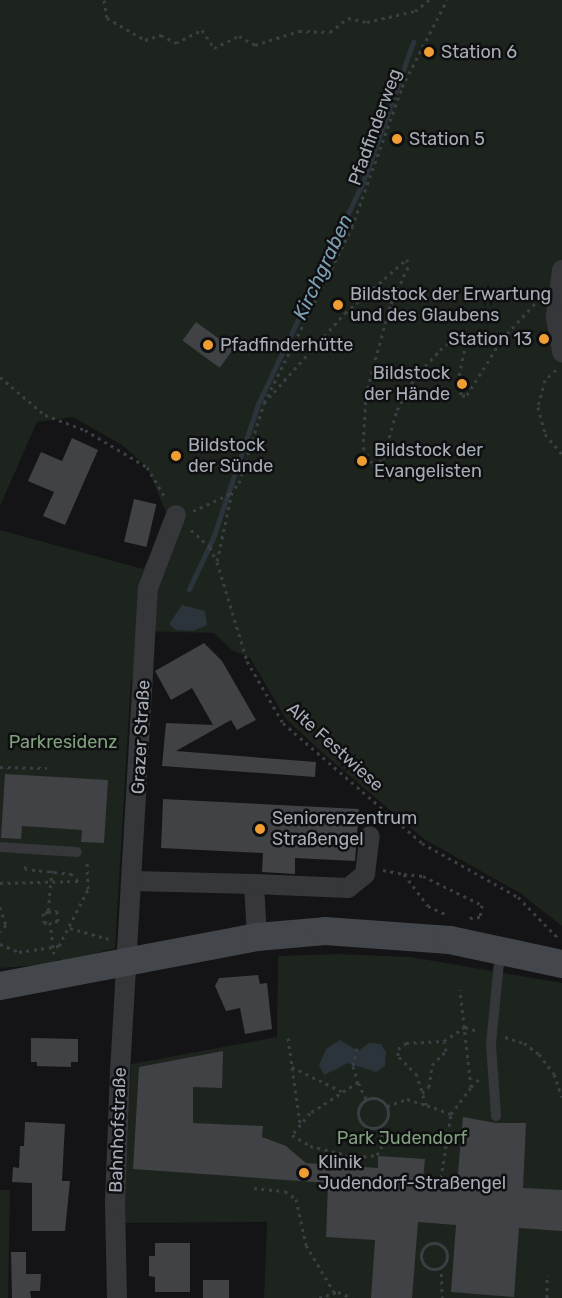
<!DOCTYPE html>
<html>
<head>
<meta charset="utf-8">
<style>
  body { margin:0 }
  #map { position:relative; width:562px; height:1298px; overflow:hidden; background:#141416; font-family:Rubik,sans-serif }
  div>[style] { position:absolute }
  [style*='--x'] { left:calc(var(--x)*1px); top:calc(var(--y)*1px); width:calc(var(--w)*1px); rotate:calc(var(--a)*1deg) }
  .green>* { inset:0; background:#1c241d }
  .water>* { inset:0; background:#2b343a }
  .stream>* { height:5px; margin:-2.5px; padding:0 2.5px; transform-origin:2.5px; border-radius:2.5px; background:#2b343a }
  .building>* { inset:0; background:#404246; transform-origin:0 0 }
  .path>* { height:3px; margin-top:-1.5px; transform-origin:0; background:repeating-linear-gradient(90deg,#3b3e42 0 3px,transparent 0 7.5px) }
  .path>.ring { margin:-1.5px; padding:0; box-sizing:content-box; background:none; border:3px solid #3b3e42; border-radius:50% }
  .service>* { height:10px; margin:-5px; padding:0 5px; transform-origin:5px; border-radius:5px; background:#35373b }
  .minor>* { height:20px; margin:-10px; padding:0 10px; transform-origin:10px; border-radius:10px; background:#35373b }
  .secondary>* { height:28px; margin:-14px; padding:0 14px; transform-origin:14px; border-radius:14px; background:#43464b }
  .dots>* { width:16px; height:16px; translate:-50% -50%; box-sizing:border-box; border:3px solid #0f0f11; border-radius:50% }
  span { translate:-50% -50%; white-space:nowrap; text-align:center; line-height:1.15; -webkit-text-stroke:5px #0f0f11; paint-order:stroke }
  .poi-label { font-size:18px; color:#a6adb6 }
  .left { translate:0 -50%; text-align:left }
  .right { translate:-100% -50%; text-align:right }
  .street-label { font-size:18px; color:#a6adb6 }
  .park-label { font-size:18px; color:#7fa17d }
  .water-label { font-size:20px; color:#7d9eb1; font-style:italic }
</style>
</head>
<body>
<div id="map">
  <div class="green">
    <div style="clip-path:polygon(0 0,562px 0,562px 926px,520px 893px,424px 839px,324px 754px,286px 719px,250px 658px,232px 650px,214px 633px,140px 631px,139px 679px,131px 679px,115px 948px,64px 962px,59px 959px,50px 964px,0 968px,0 530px,143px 569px,169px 519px,147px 467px,122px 445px,73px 417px,37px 422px,0 506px)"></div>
    <div style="clip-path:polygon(338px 954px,410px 957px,562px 983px,562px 1298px,264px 1298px,267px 1222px,123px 1223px,131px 1064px,277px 1037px,278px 956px)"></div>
    <div style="clip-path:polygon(0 1190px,10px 1190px,8px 1298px,0 1298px)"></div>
  </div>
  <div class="water">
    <div style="clip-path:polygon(182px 605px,205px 611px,207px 625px,193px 631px,176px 630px,169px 624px)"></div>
    <div style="clip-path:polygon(340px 1040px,358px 1051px,369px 1043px,381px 1044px,386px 1052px,385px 1066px,376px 1072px,348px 1063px,324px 1075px,319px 1065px,326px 1049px)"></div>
  </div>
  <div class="stream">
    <div style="--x:189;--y:589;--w:56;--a:-64.8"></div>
    <div style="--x:213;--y:538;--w:141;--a:-71.4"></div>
    <div style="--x:258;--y:404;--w:246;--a:-64.7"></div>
    <div style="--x:363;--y:182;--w:149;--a:-70.3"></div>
  </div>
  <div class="building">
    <div style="left:196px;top:322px;width:46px;height:23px;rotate:36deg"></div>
    <div style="clip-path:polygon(72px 438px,98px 450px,65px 525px,43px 516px,54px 492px,28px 481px,41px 452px,62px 461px)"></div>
    <div style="left:134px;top:499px;width:23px;height:44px;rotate:13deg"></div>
    <div style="clip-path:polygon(204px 643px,222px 661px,256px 720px,237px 730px,231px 720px,176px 751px,316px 762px,315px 777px,162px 766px,166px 723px,213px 725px,192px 688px,171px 700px,155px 671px)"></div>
    <div style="clip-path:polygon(5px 774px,108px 780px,104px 843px,81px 842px,82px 830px,22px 826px,21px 839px,1px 838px)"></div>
    <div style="clip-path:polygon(163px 799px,359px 809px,355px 861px,295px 858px,295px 874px,262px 872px,263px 853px,161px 848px)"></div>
    <div style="clip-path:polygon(258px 975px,260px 984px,267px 983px,272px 1029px,245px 1034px,240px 1008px,226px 1011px,215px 986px,219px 978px)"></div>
    <div style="clip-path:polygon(31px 1038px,78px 1039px,78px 1062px,71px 1062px,71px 1067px,37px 1066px,37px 1062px,31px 1062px)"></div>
    <div style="clip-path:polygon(223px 1051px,222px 1088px,193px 1087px,193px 1123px,263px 1126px,262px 1137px,286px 1146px,306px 1163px,378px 1168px,378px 1156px,425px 1159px,423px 1180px,457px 1183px,463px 1117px,496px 1123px,526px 1123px,523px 1188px,562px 1190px,562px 1231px,519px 1228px,514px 1297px,451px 1292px,456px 1225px,418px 1222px,412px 1298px,371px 1298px,375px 1240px,326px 1237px,328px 1183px,133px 1169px,139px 1067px)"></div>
    <div style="clip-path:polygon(25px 1122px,65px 1124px,62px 1181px,70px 1181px,65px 1231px,32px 1231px,32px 1183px,12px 1182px,13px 1167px,19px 1168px,20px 1146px,24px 1146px)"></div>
    <div style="clip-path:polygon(155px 1243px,190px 1243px,190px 1292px,155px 1292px,155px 1277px,149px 1276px,149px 1256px,155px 1256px)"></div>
    <div style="clip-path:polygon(11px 1252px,26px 1252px,26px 1274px,41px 1274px,40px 1291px,30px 1291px,31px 1298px,12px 1298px)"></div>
    <div style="left:229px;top:1280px;width:18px;height:26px;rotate:90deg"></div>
  </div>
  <div class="path">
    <div style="--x:104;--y:0;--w:18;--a:81"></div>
    <div style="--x:107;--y:18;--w:44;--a:30.1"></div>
    <div style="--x:145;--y:40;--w:17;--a:-17"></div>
    <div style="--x:161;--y:35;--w:17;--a:28"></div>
    <div style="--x:176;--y:43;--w:29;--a:-27"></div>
    <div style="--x:202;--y:30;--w:22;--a:56"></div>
    <div style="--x:214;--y:48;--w:28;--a:-26"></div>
    <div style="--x:239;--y:36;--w:18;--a:29"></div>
    <div style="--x:255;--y:45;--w:46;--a:-17.7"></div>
    <div style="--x:299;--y:31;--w:31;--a:2"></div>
    <div style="--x:330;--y:32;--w:23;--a:-38"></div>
    <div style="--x:348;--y:18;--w:19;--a:12"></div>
    <div style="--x:367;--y:22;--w:49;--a:-12.9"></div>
    <div style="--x:415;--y:11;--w:18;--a:-38"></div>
    <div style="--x:556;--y:370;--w:15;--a:138"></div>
    <div style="--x:545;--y:380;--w:28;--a:105"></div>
    <div style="--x:538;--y:407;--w:28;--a:75"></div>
    <div style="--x:545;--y:434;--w:26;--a:50"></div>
    <div style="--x:0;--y:377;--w:59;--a:40.2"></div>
    <div style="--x:45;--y:415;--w:43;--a:20.6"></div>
    <div style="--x:85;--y:430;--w:72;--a:30.8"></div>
    <div style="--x:147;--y:467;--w:37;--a:59"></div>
    <div style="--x:264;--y:403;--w:121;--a:-48"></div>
    <div style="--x:345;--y:313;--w:82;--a:-41.1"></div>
    <div style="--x:407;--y:259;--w:8;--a:83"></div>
    <div style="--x:408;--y:267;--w:43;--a:114.8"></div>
    <div style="--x:390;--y:306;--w:91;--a:105.3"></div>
    <div style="--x:366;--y:394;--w:53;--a:93.2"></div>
    <div style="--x:363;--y:447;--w:21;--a:62"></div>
    <div style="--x:373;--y:466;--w:12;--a:-35"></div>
    <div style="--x:383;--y:459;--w:51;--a:-74.1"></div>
    <div style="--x:397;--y:410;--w:38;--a:-61"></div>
    <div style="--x:415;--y:377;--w:37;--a:-47"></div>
    <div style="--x:440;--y:350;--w:23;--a:-41"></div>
    <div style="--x:457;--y:335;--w:6;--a:9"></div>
    <div style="--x:463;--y:336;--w:8;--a:67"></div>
    <div style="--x:466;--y:343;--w:43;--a:102.1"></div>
    <div style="--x:457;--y:385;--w:12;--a:66"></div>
    <div style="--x:462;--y:396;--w:5;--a:-11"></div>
    <div style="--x:467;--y:395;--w:66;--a:-58"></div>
    <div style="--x:502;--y:339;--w:56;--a:-47.2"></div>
    <div style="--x:232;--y:492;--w:72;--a:102.1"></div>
    <div style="--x:217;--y:562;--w:103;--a:73.1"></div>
    <div style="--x:247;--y:661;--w:72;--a:59.9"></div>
    <div style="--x:283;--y:723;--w:184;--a:40.8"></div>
    <div style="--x:422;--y:843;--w:110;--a:29.4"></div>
    <div style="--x:518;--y:897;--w:59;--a:45.7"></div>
    <div style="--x:193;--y:511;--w:41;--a:-24.7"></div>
    <div style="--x:230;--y:494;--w:14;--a:-51"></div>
    <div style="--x:239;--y:483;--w:84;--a:-72.6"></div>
    <div style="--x:264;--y:403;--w:197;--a:-63.4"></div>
    <div style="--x:352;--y:227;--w:149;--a:-70.3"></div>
    <div style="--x:402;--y:87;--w:98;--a:-62.7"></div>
    <div style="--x:191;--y:530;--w:25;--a:42"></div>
    <div style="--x:210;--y:547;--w:15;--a:67"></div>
    <div style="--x:0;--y:767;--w:47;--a:1.2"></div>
    <div style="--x:52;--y:870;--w:42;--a:95.4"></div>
    <div style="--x:48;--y:912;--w:5;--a:169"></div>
    <div style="--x:43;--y:913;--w:10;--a:84"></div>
    <div style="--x:44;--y:923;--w:6;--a:-9"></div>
    <div style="--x:50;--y:922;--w:32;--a:83"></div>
    <div style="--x:383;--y:870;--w:21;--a:11"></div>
    <div style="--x:404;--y:874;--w:40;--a:53"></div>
    <div style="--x:428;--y:906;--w:21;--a:25"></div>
    <div style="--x:404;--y:874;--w:19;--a:6"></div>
    <div style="--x:423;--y:876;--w:66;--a:26.2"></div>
    <div style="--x:482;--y:905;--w:12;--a:99"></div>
    <div style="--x:480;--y:917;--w:11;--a:175"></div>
    <div style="--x:0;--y:883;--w:78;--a:-1.5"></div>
    <div style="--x:78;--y:881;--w:9;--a:-131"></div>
    <div style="--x:72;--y:874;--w:47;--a:-173.9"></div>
    <div style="--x:25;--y:869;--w:5;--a:-79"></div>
    <div style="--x:0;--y:907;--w:19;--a:72"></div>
    <div style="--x:6;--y:925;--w:9;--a:131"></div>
    <div style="--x:48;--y:912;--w:9;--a:-6"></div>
    <div style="--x:57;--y:911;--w:10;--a:84"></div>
    <div style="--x:58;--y:921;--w:8;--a:173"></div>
    <div style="--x:70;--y:928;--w:40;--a:16"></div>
    <div style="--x:0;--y:944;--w:21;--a:23"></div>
    <div style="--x:19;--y:952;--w:40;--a:-8.5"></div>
    <div style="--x:59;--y:946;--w:64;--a:-63"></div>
    <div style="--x:88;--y:889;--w:27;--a:-92"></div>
    <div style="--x:505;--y:1037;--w:20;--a:18"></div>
    <div style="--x:524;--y:1043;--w:19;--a:36"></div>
    <div style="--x:539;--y:1054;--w:25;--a:53"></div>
    <div style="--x:554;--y:1074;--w:24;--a:71"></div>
    <div style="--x:288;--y:1038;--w:86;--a:82"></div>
    <div style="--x:357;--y:1048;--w:18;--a:103"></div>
    <div style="--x:353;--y:1066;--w:17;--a:73"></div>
    <div style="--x:292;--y:1067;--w:55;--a:26.1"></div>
    <div style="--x:471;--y:1087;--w:13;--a:-45"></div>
    <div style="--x:422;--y:1093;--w:9;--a:-41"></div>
    <div style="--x:429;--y:1087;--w:22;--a:-82"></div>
    <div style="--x:432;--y:1065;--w:20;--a:-45"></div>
    <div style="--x:446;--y:1051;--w:9;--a:-103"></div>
    <div class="ring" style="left:358px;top:1098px;width:27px;height:27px"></div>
    <div style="--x:366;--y:1099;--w:19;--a:-115"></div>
    <div style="--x:358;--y:1082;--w:57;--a:147.1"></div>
    <div style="--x:310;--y:1113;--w:28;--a:129"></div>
    <div style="--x:292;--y:1135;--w:21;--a:31"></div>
    <div style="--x:310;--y:1146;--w:47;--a:13.4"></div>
    <div style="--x:356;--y:1157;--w:21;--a:-5"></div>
    <div style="--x:377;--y:1155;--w:13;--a:-61"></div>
    <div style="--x:383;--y:1144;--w:18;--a:-99"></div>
    <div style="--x:387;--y:1106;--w:21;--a:-19"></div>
    <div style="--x:407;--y:1099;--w:20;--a:18"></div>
    <div style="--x:451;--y:1114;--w:34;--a:-53"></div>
    <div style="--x:471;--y:1087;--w:98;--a:-96.5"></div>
    <div style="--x:441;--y:1178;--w:65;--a:-81.1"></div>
    <div style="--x:451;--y:1114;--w:27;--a:-160"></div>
    <div style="--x:426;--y:1105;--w:31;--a:-107"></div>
    <div style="--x:417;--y:1075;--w:27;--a:-135"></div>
    <div style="--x:398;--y:1056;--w:7;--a:-90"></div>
    <div style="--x:398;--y:1049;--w:10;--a:-37"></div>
    <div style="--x:406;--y:1043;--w:38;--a:-3"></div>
    <div style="--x:444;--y:1041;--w:25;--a:-34"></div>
    <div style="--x:465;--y:1027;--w:14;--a:17"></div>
    <div style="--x:254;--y:1188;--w:31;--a:6"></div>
    <div style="--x:285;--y:1191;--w:14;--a:36"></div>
    <div style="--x:296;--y:1199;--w:47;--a:77.7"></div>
    <div style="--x:306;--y:1245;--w:55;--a:59.2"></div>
    <div class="ring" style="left:421px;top:1243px;width:23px;height:23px"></div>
    <div style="--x:441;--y:1266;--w:32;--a:88"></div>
    <div style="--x:319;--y:1298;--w:20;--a:-18"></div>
    <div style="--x:338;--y:1292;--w:15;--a:23"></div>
    <div style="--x:547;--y:1298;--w:23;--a:-90"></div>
  </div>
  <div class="service">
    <div style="--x:0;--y:847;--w:77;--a:3.7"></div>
    <div style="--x:496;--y:1116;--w:72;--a:-94"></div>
    <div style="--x:491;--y:1044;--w:92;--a:-84.4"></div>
  </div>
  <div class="minor">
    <div style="--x:562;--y:270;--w:47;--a:97.3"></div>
    <div style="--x:556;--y:317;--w:36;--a:80"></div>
    <div style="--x:134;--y:881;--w:120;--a:1.4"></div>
    <div style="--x:254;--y:884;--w:53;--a:86.8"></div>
    <div style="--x:254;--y:884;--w:94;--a:2.4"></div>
    <div style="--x:348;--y:888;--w:22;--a:-39"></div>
    <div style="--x:365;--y:874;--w:38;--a:-83"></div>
    <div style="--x:117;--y:1298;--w:96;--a:-91.2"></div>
    <div style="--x:115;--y:1202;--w:130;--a:-87.8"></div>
    <div style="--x:120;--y:1072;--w:485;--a:-86.7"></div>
    <div style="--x:148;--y:588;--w:78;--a:-69"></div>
  </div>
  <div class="secondary">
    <div style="--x:0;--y:986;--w:262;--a:-10.8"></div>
    <div style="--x:257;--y:937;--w:68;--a:-5"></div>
    <div style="--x:325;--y:931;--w:125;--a:4.1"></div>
    <div style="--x:450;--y:940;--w:115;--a:12.1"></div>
  </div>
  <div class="dots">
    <div style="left:429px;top:52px;background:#f09d33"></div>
    <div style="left:397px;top:139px;background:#f09d33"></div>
    <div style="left:338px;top:305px;background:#f09d33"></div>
    <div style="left:544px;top:339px;background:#f09d33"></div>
    <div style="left:208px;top:345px;background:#f09d33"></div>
    <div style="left:462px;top:384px;background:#f09d33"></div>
    <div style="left:176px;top:456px;background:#f09d33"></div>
    <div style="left:362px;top:461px;background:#f09d33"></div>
    <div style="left:260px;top:829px;background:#f09d33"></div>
    <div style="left:304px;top:1173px;background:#f09d33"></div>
  </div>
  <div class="poi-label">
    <span class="left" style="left:441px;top:52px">Station 6</span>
    <span class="left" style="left:409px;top:139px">Station 5</span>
    <span class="left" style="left:350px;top:305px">Bildstock der Erwartung<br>und des Glaubens</span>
    <span class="right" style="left:532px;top:339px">Station 13</span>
    <span class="left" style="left:220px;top:345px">Pfadfinderhütte</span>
    <span class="right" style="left:450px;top:384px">Bildstock<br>der Hände</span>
    <span class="left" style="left:188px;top:456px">Bildstock<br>der Sünde</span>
    <span class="left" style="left:374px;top:461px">Bildstock der<br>Evangelisten</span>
    <span class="left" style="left:272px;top:829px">Seniorenzentrum<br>Straßengel</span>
    <span class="left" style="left:318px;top:1173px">Klinik<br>Judendorf-Straßengel</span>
  </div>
  <div class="street-label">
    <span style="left:375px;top:127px;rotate:-70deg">Pfadfinderweg</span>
    <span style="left:141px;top:737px;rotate:-87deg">Grazer Straße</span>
    <span style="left:335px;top:747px;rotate:42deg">Alte Festwiese</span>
    <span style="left:118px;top:1130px;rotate:-88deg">Bahnhofstraße</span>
  </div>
  <div class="park-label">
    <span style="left:63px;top:742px">Parkresidenz</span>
    <span style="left:402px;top:1138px">Park Judendorf</span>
  </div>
  <div class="water-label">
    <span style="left:323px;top:267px;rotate:-65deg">Kirchgraben</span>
  </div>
</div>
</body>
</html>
